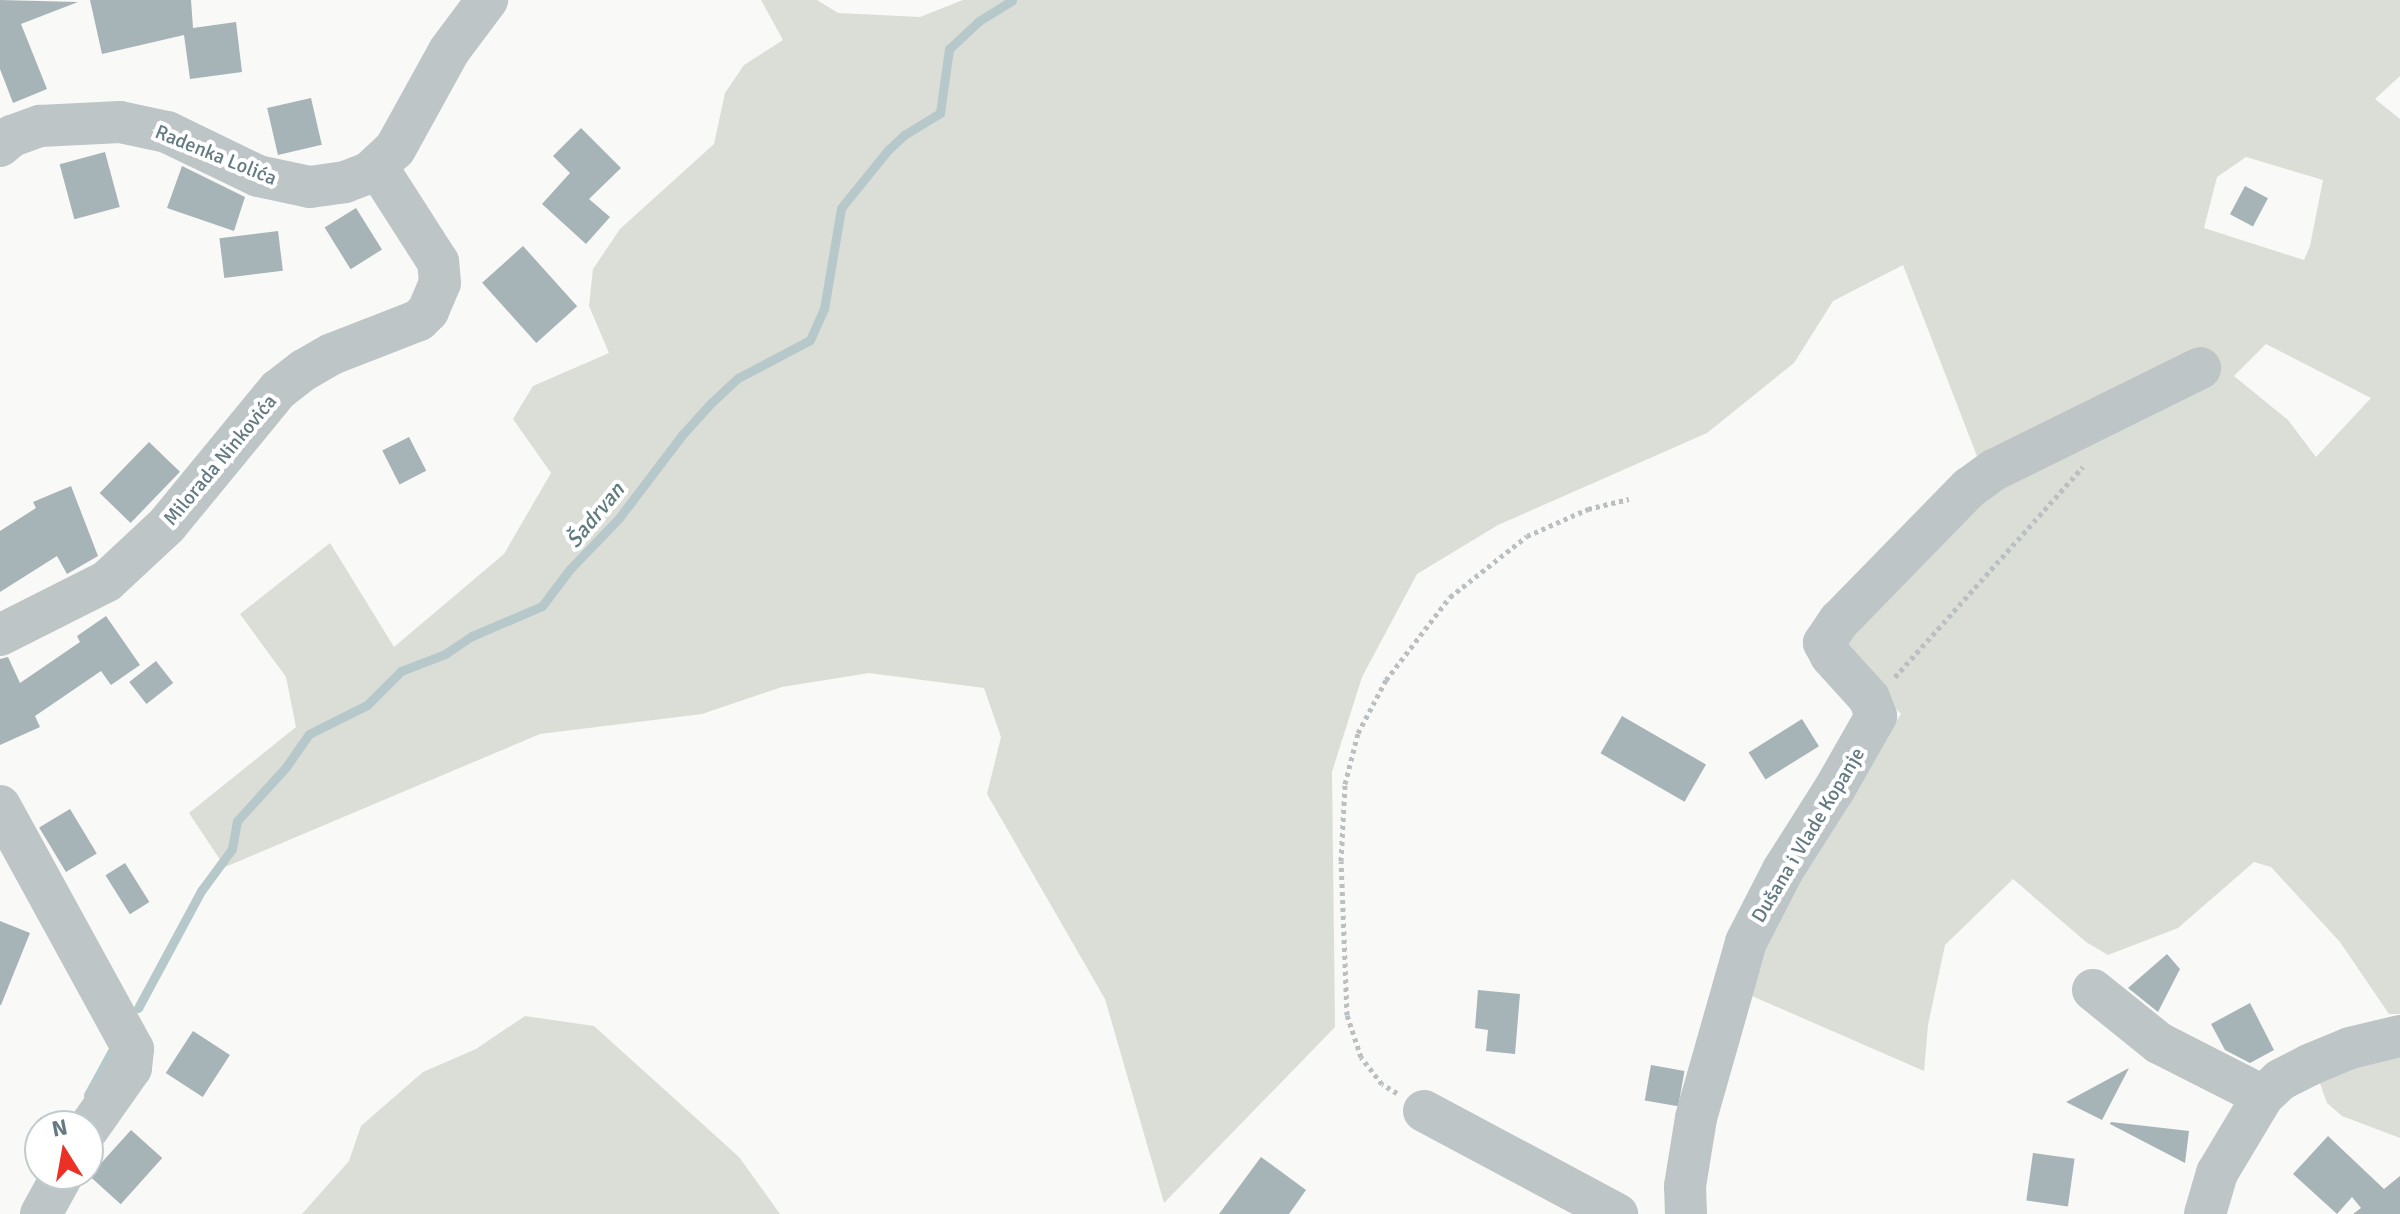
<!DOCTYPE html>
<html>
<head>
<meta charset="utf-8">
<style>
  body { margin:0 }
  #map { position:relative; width:2400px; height:1214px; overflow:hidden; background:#f9f9f7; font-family:Signika,sans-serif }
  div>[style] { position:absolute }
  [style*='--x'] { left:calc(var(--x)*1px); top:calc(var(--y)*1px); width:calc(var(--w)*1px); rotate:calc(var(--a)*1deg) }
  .green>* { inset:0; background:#daded6 }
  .stream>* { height:9px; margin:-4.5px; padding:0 4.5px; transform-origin:4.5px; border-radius:4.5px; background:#b6c8c9 }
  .building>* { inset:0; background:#a6b3b7; transform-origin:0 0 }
  .path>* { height:5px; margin-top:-2.5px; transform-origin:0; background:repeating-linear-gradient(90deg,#babfc1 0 4px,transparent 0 8px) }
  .minor>* { height:42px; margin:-21px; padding:0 21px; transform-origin:21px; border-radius:21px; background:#bdc5c7 }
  span { translate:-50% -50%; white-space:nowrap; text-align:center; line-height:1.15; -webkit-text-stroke:8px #fff; paint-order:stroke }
  .street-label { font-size:20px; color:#637a83 }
  .water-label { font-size:22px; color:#5e7a7d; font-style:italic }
  .north { position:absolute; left:24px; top:1110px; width:80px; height:80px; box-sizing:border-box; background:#fff; border:2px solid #c1cacd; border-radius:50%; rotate:349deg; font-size:22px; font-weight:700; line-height:32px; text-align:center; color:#637a83 }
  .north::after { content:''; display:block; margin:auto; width:28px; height:36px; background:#eb3025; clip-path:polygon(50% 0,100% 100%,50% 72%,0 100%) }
</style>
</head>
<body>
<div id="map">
  <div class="green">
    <div style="clip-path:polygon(evenodd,761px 0,817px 0,838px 13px,920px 17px,963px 0,2400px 0,2400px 76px,2375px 99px,2400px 119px,2400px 1014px,2389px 1014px,2340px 942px,2271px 867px,2254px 862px,2178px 928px,2108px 955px,2086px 942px,2013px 879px,1945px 945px,1928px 1025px,1924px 1071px,1752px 996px,1772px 930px,1842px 803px,1901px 714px,1837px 649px,1982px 469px,1903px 265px,1833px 301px,1794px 363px,1707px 433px,1498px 525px,1417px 574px,1362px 677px,1332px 772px,1335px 1027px,1164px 1203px,1105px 999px,987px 794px,1001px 737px,984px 688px,869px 673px,782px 687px,702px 714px,540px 734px,225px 867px,189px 813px,296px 727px,286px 677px,240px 614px,330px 543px,394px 647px,504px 554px,551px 473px,513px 419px,533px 386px,609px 353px,589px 306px,593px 269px,620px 229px,714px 144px,725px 93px,744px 65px,783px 40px,761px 0,2246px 157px,2323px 180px,2310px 246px,2304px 260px,2204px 228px,2217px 177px,2246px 157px,761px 0,2266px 344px,2371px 398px,2316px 457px,2288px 420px,2234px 376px,2266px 344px)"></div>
    <div style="clip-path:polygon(525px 1016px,594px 1026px,739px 1157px,780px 1214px,302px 1214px,349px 1161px,361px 1126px,423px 1072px,476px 1049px)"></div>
    <div style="clip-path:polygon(2400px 1051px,2400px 1138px,2342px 1116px,2327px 1103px,2317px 1075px)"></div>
  </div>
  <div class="stream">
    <div style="--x:138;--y:1008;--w:133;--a:-61.7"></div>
    <div style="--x:201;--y:891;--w:52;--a:-53.6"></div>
    <div style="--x:232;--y:849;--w:28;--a:-80"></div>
    <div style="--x:237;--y:821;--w:73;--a:-47.8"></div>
    <div style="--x:286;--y:767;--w:40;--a:-55.1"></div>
    <div style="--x:309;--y:734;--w:65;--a:-26.6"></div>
    <div style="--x:367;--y:705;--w:48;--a:-45"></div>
    <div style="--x:401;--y:671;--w:47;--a:-21.1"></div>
    <div style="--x:445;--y:654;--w:32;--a:-34"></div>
    <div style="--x:472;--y:636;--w:76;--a:-23.2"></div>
    <div style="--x:542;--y:606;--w:46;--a:-52.9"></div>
    <div style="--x:570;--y:569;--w:71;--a:-46.1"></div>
    <div style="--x:619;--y:518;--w:104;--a:-52.8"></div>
    <div style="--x:682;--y:435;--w:43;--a:-47.8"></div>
    <div style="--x:711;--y:403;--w:37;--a:-43"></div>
    <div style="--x:738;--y:378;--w:81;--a:-27.8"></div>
    <div style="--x:810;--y:340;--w:34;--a:-66"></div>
    <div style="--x:824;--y:309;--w:102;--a:-80.4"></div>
    <div style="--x:841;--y:208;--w:75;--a:-51"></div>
    <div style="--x:888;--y:150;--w:22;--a:-43"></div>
    <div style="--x:904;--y:135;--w:42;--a:-31.4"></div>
    <div style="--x:940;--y:113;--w:65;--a:-82"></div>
    <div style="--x:949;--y:49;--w:41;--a:-43"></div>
    <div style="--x:979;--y:21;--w:39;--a:-32"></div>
    <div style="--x:88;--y:1095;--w:52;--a:-61.5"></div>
  </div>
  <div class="building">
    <div style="clip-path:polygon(0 0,78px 2px,21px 24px,47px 89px,13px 103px,0 69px)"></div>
    <div style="clip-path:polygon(90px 0,191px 0,193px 28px,236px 22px,242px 72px,190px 79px,184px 35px,102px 54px)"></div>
    <div style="left:311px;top:98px;width:48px;height:45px;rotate:77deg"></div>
    <div style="clip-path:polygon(581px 128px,621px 168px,589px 199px,610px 217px,586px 244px,542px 204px,570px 173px,553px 156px)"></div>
    <div style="left:105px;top:152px;width:57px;height:47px;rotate:75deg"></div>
    <div style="clip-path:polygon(182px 166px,245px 197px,234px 231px,167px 208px)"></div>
    <div style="left:2245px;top:186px;width:26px;height:32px;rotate:28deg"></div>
    <div style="left:356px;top:208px;width:49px;height:37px;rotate:58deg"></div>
    <div style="left:278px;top:231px;width:40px;height:59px;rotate:83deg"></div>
    <div style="left:523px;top:246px;width:81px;height:55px;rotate:48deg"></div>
    <div style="left:409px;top:437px;width:38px;height:30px;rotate:63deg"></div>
    <div style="left:149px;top:442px;width:43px;height:71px;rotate:44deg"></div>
    <div style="clip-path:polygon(71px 486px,98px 556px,67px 574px,57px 556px,0 592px,0 531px,36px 508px,33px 502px)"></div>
    <div style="clip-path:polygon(106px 616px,140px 665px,111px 685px,101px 671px,35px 716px,40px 727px,0 745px,0 659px,8px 657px,20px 683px,80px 642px,77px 636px)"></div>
    <div style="left:156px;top:661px;width:28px;height:34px;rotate:52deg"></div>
    <div style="left:1622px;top:716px;width:97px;height:43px;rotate:30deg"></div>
    <div style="left:1802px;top:719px;width:32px;height:63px;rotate:58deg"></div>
    <div style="left:70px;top:809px;width:52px;height:36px;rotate:59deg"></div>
    <div style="left:125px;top:863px;width:46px;height:23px;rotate:58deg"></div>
    <div style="clip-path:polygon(0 921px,30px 933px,1px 1005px,0 1005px)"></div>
    <div style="clip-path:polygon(2167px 954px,2180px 969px,2158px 1012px,2128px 988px)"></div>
    <div style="clip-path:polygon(1478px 990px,1520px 994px,1515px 1054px,1486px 1051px,1488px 1030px,1475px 1028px)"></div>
    <div style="clip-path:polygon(2250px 1003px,2274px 1050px,2250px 1063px,2225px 1050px,2211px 1024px)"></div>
    <div style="left:193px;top:1031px;width:44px;height:50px;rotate:33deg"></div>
    <div style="left:1651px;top:1065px;width:34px;height:36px;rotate:10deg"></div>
    <div style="clip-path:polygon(2129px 1068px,2102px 1120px,2066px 1102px)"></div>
    <div style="clip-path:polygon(2111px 1122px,2189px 1131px,2185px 1163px,2110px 1124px)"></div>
    <div style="left:131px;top:1130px;width:42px;height:62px;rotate:42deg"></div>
    <div style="clip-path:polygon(2328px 1136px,2384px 1189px,2400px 1176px,2400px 1214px,2353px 1214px,2361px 1208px,2352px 1197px,2337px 1214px,2293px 1174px)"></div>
    <div style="left:2033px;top:1153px;width:42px;height:48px;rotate:8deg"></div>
    <div style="clip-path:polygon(1261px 1157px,1306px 1190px,1289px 1214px,1219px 1214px)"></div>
  </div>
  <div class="path">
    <div style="--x:1895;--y:677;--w:282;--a:-48.2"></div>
    <div style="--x:1397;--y:1093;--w:17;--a:-149"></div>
    <div style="--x:1382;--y:1084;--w:34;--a:-128"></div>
    <div style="--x:1361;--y:1057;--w:44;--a:-108.4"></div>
    <div style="--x:1347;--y:1015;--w:154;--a:-92.2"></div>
    <div style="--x:1341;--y:861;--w:77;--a:-87"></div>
    <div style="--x:1345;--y:784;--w:53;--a:-75.7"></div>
    <div style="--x:1358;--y:733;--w:60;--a:-62.2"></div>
    <div style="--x:1386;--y:680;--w:105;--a:-52.4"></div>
    <div style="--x:1450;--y:597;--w:98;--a:-38.4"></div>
    <div style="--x:1527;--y:536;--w:67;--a:-23.9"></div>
    <div style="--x:1588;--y:509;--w:42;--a:-13.7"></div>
  </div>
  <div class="minor">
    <div style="--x:0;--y:146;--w:16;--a:-40"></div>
    <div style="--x:12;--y:136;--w:30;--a:-20"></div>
    <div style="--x:40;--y:126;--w:80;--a:-2.9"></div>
    <div style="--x:120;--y:122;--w:48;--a:12"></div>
    <div style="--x:167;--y:132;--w:101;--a:25.8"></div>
    <div style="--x:258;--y:176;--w:53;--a:11.9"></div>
    <div style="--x:310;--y:187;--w:35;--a:-8"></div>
    <div style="--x:345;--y:182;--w:26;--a:-21"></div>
    <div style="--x:369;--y:173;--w:35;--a:-43"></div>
    <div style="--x:395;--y:149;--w:112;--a:-61.1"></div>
    <div style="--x:449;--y:51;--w:64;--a:-53.3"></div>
    <div style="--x:0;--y:635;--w:120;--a:-26.8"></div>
    <div style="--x:107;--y:581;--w:82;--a:-43"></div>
    <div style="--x:167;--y:525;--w:175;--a:-50.6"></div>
    <div style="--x:278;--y:390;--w:33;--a:-38"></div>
    <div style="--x:304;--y:370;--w:32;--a:-30"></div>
    <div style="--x:332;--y:354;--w:93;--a:-21.3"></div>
    <div style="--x:419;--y:320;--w:13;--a:-45"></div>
    <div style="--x:428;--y:311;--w:30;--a:-67"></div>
    <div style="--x:440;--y:283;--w:21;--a:-95"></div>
    <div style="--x:438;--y:262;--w:106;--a:-122.6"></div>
    <div style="--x:381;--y:173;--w:10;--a:-96"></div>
    <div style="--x:0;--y:806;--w:277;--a:61.3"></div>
    <div style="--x:133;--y:1049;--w:19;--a:96"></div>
    <div style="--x:131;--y:1068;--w:75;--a:125.2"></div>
    <div style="--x:2093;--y:990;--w:85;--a:38.8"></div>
    <div style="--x:2159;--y:1043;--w:117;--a:27"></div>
    <div style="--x:2263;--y:1096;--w:23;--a:-43"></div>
    <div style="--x:2280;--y:1080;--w:33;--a:-27"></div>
    <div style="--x:2309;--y:1065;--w:44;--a:-22.5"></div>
    <div style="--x:2350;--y:1048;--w:51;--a:-13.5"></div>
    <div style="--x:1424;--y:1111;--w:219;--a:28.1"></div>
    <div style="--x:41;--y:1214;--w:46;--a:-61.2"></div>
    <div style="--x:1686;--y:1214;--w:28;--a:-92"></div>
    <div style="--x:1685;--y:1186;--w:69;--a:-80.8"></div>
    <div style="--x:1696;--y:1118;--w:183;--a:-74.1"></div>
    <div style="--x:1746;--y:942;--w:81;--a:-62.8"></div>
    <div style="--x:1783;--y:870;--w:97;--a:-57.6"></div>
    <div style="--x:1835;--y:788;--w:83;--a:-60.3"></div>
    <div style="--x:1876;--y:716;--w:19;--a:-111"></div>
    <div style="--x:1869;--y:698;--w:57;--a:-132.1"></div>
    <div style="--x:1831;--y:656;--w:15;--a:-118"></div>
    <div style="--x:1824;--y:643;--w:27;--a:-56"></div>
    <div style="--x:1839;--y:621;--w:186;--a:-45.7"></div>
    <div style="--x:1969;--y:488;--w:31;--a:-36"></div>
    <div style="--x:1994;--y:470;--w:230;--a:-26.3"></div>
    <div style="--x:2205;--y:1214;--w:43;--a:-73.7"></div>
    <div style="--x:2217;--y:1173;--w:90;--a:-59.1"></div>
  </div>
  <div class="street-label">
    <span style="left:216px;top:155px;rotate:22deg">Radenka Lolića</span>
    <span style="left:220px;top:460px;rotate:-50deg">Milorada Ninkovića</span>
    <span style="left:1808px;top:835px;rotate:-59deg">Dušana i Vlade Kopanje</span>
  </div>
  <div class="water-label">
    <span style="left:595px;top:515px;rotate:-50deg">Šadrvan</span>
  </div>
  <div class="north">N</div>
</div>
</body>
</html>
